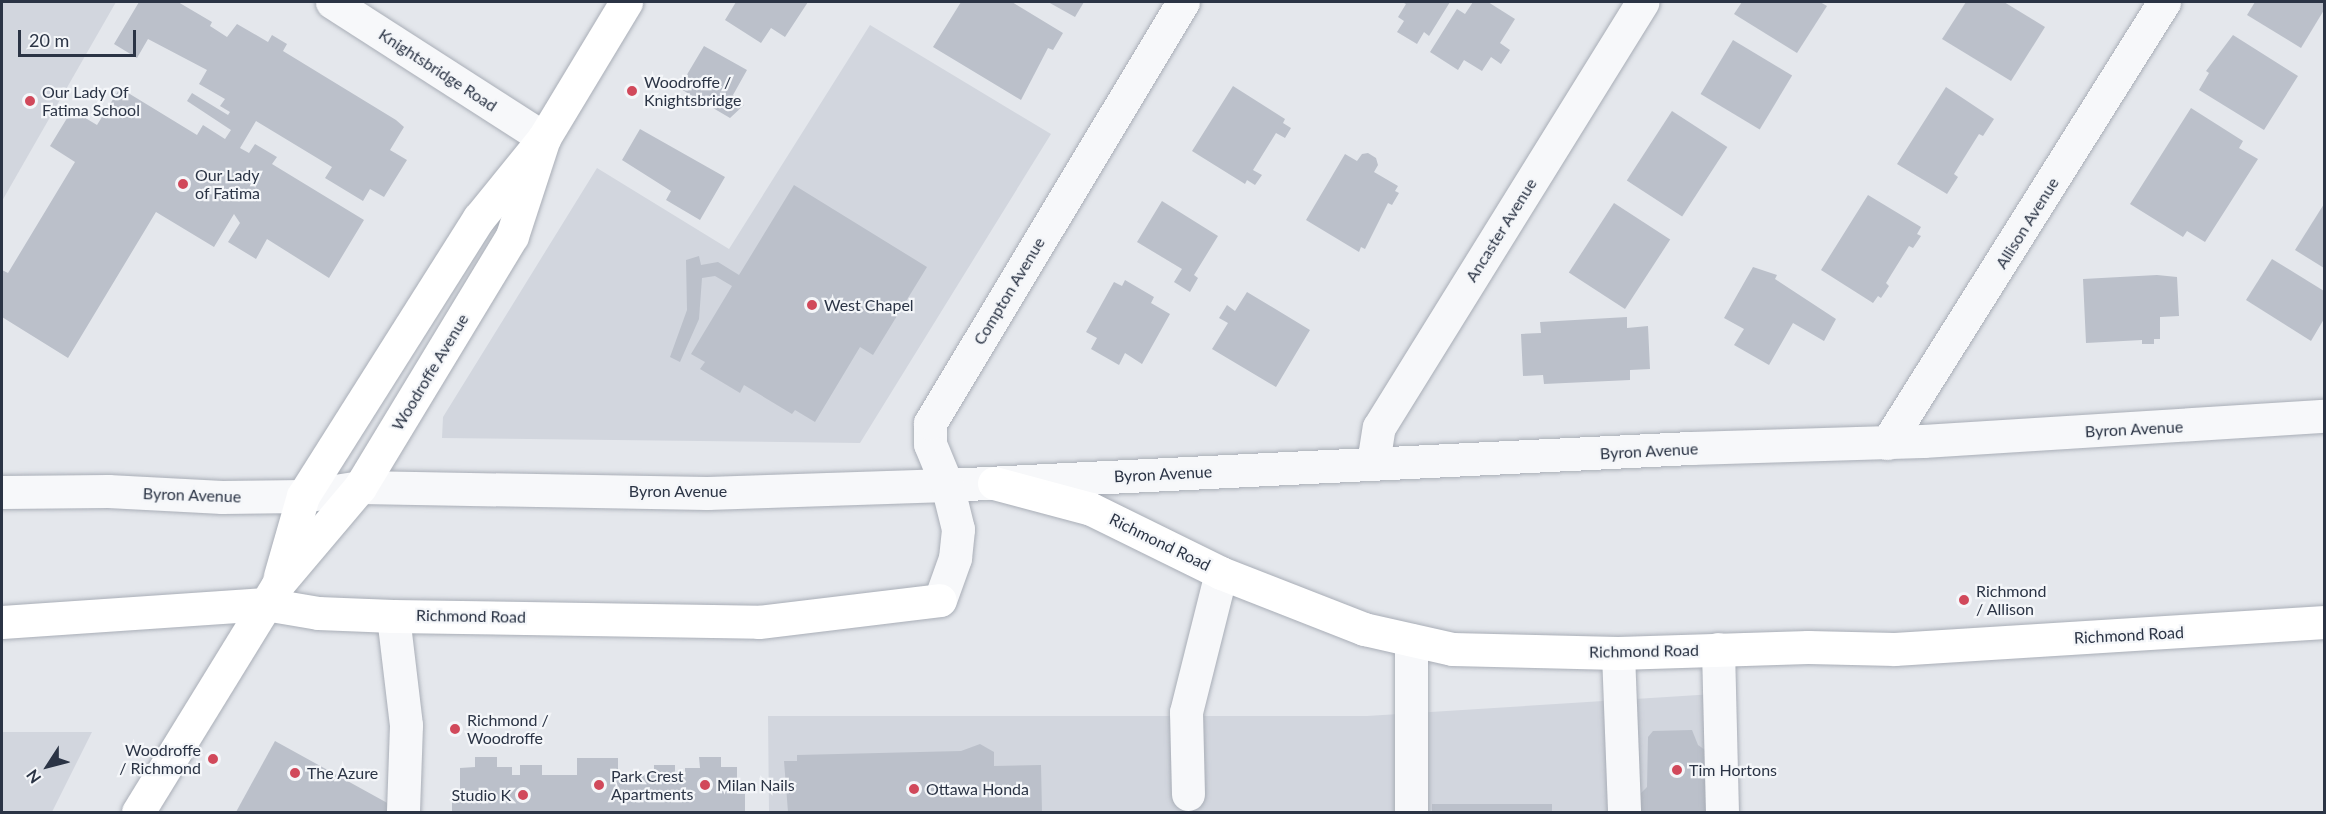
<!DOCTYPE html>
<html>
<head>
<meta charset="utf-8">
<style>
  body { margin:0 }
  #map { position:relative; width:2326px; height:814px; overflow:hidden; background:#e4e7ec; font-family:Lato,sans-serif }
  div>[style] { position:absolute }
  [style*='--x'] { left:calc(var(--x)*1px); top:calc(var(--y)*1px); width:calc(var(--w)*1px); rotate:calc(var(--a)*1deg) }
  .built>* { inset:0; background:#d2d6de }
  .building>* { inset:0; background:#bbc0ca; transform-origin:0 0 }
  .roads { filter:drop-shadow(0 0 2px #a9aeb7) drop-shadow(0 0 2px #a9aeb7) }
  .minor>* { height:33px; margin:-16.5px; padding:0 16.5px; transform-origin:16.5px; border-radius:16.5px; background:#f7f8fa }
  .major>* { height:33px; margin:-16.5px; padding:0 16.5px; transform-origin:16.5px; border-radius:16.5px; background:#fff }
  .dots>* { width:16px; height:16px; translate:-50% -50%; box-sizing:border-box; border:3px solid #f4f6f9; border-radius:50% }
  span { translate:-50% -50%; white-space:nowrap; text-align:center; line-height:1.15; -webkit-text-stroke:4.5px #f4f6f9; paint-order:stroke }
  .street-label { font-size:16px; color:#2b3445 }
  .poi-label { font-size:16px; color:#2b3445 }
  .left { translate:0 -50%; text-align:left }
  .right { translate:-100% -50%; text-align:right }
  .frame { position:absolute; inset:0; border:3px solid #2b3445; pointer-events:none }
  .north { position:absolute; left:18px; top:736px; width:60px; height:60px; -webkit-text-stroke:4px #f4f6f9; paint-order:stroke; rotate:234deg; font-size:16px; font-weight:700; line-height:24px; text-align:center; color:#2b3445 }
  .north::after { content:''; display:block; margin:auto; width:21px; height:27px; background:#2b3445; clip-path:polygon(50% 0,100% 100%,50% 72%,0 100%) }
  .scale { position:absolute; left:18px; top:30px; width:118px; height:27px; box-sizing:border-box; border:3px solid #2b3445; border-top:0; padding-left:8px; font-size:18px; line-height:21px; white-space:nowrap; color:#2b3445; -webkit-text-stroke:4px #f4f6f9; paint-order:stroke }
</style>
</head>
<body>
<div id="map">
  <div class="built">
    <div style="clip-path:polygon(2px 2px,116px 2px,2px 201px)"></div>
    <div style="clip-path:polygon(870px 25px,1051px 134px,860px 443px,442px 438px,443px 417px,597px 168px,729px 249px)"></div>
    <div style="clip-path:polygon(1730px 693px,1739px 812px,769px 812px,768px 716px,1367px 716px)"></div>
    <div style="clip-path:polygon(2px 732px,92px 732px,52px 812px,2px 812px)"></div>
  </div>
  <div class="building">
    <div style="clip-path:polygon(139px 2px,178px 2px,212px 22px,210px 26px,227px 37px,237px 24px,268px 42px,272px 35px,287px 44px,283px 51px,396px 120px,404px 127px,390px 150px,407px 160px,384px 197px,370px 189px,363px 201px,325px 178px,332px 167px,256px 121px,240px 148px,249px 153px,255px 144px,277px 157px,272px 164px,364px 220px,329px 278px,267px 239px,256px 259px,228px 242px,240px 223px,234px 214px,214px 247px,156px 212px,68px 358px,2px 317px,2px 270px,8px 273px,75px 162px,50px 146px,72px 110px,97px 125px,120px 88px,197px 135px,203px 125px,225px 139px,231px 130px,187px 101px,192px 93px,228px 115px,230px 112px,220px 106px,225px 99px,199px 84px,207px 70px,148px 39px,137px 58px,114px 44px)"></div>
    <div style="clip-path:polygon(736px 2px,808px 2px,785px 37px,771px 28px,761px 43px,725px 20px)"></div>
    <div style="clip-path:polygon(961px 2px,1012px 2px,1063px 33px,1053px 50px,1048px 48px,1021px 100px,933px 47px)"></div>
    <div style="clip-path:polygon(1048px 2px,1084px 2px,1075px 17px)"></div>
    <div style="clip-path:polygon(1402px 2px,1450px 2px,1429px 36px,1424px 32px,1417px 44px,1397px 32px,1404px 21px,1398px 17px,1406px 4px)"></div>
    <div style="clip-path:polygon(1473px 2px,1488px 2px,1515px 19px,1500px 43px,1510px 50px,1501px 64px,1491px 57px,1482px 71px,1464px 60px,1458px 70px,1430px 52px,1457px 9px,1465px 14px)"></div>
    <div style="clip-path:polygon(1742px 2px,1820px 2px,1827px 6px,1797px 53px,1734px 14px)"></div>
    <div style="clip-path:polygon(1966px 2px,2004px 2px,2045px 27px,2011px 81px,1942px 39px)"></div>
    <div style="clip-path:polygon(2255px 2px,2324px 2px,2324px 10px,2301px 48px,2247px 15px)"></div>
    <div style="clip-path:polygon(2233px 35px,2298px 76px,2264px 130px,2199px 90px,2209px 73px,2206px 71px)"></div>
    <div style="left:1733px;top:40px;width:69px;height:63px;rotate:31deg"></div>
    <div style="clip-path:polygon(704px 46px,747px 70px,733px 95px,744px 105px,730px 118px,679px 88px)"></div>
    <div style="clip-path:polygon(1233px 86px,1285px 119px,1283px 123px,1291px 128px,1285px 138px,1276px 133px,1253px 170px,1262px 175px,1255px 185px,1247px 180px,1245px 184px,1192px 151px)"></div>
    <div style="clip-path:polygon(1946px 87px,1994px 119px,1983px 136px,1979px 134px,1954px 174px,1958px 177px,1947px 194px,1897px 164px)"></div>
    <div style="clip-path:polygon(2191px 108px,2243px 141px,2239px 148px,2258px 159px,2205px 242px,2187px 231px,2183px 237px,2130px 204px)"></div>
    <div style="left:1672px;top:111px;width:66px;height:83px;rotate:33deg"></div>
    <div style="clip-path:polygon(640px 129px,725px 177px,700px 220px,666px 200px,671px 191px,622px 160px)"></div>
    <div style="clip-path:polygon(1368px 153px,1376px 158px,1378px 165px,1374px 172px,1398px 186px,1395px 191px,1399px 193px,1392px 205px,1388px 203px,1365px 249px,1361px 247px,1359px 252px,1306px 220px,1345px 154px,1357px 161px,1362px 154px)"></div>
    <div style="clip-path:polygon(794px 185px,927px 267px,873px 355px,860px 347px,815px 422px,795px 410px,792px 414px,744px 385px,740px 393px,700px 369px,705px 362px,691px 354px,732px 286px,715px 276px,702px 278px,699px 319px,680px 362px,670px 357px,687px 310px,686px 260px,699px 256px,701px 265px,718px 262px,739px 275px)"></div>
    <div style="clip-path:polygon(1868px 195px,1921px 227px,1917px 234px,1921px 236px,1913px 248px,1909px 246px,1886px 283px,1889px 286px,1881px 298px,1878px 296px,1873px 303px,1821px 270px)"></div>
    <div style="clip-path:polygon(1162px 201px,1218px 236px,1194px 275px,1198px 278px,1190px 292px,1174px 282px,1182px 269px,1137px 242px)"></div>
    <div style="left:1614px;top:203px;width:67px;height:83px;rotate:33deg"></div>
    <div style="clip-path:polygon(2324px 204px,2324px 268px,2295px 250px)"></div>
    <div style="clip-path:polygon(2272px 259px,2324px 291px,2324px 319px,2311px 341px,2246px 300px)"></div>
    <div style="clip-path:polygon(1753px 267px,1777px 275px,1775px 279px,1836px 319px,1824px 341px,1793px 323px,1769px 365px,1734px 345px,1744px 329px,1724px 318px)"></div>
    <div style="clip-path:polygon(2157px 275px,2177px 277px,2179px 316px,2160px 317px,2160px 339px,2154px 339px,2154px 344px,2142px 344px,2142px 340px,2086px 343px,2083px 279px)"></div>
    <div style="clip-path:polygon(1125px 280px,1154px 297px,1151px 303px,1170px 314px,1142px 364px,1125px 353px,1119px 365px,1091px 349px,1097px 338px,1086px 332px,1114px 282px,1122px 286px)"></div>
    <div style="clip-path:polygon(1247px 292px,1310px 330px,1276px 387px,1212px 349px,1228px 323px,1219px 318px,1227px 305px,1235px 311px)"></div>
    <div style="clip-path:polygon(1627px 317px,1627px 328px,1648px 326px,1650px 369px,1630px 370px,1630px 380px,1544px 384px,1543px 375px,1523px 376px,1521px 334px,1541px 333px,1540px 322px)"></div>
    <div style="clip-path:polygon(1692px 730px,1698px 745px,1708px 752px,1710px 812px,1641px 812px,1640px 794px,1647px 787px,1648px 737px,1653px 731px)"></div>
    <div style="clip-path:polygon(275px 741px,391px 805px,387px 812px,236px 812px)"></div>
    <div style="clip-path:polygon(980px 744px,994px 752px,994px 766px,1041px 765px,1042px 812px,788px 812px,784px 761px,797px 761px,797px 755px,961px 751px)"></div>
    <div style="clip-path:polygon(475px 757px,497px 757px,497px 767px,512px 767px,512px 775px,520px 775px,520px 765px,542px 765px,542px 775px,577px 775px,577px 758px,618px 758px,618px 776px,654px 775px,654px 765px,675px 765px,675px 775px,685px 775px,685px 768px,700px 768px,699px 757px,721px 757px,721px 767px,737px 767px,737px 794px,745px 794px,745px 812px,452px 812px,452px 795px,460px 795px,460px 768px,475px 767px)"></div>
    <div style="left:1432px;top:804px;width:120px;height:8px"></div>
  </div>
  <div class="roads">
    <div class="minor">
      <div style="--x:332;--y:2;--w:252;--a:32.7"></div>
      <div style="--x:1887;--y:443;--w:521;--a:-57.87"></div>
      <div style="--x:1373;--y:463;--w:36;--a:-81"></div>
      <div style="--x:1379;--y:427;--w:500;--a:-58.2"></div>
      <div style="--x:2;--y:492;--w:106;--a:-0.5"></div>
      <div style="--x:108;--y:491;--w:114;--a:3"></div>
      <div style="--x:222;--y:497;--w:81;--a:-0.7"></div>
      <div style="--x:303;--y:496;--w:58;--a:-9"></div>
      <div style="--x:360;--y:487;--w:347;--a:1"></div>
      <div style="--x:707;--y:493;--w:240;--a:-1.9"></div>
      <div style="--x:947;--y:485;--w:745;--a:-2.85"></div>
      <div style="--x:1691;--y:448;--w:232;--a:-1.7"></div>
      <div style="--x:1923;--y:441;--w:402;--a:-3.6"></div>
      <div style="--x:940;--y:600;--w:45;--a:-70.3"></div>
      <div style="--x:955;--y:558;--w:29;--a:-84"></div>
      <div style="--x:958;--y:529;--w:45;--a:-104"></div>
      <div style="--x:947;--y:485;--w:44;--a:-112.5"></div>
      <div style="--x:930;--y:444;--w:21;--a:-90"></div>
      <div style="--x:930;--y:423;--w:491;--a:-59"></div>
      <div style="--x:393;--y:616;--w:110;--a:83.2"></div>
      <div style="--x:406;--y:725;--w:87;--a:92"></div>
      <div style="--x:1718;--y:649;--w:163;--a:88.6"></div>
      <div style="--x:1618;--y:653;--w:159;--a:87.8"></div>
      <div style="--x:1188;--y:794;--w:82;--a:-91.4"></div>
      <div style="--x:1186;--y:712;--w:143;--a:-75.9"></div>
      <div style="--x:1411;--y:812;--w:172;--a:-90"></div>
    </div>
    <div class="major">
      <div style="--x:994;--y:483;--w:100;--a:15"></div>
      <div style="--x:1091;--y:509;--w:145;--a:26.2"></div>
      <div style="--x:1221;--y:573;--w:154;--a:21.4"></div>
      <div style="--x:1364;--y:629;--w:90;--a:12.8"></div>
      <div style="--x:1452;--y:649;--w:166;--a:1.4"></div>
      <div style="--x:1618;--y:653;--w:190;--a:-1.8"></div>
      <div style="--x:1808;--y:647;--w:87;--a:1.3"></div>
      <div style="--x:1895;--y:649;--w:430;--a:-3.6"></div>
      <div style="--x:280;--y:576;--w:83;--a:-74"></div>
      <div style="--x:303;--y:496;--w:329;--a:-57.7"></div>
      <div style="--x:479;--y:218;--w:103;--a:-50.9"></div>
      <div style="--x:544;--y:138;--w:159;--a:-58.9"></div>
      <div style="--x:2;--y:622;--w:264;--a:-3.9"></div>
      <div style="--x:265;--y:604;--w:54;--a:9.6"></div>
      <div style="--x:318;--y:613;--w:75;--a:2.3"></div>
      <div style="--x:393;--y:616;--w:366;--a:0.9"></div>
      <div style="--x:759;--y:622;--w:182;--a:-6.9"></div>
      <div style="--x:138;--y:812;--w:268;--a:-58.4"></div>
      <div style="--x:278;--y:584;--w:127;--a:-49.8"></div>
      <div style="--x:360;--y:487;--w:293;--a:-58.8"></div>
      <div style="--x:512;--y:236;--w:103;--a:-71.9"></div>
    </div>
  </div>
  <div class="dots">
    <div style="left:632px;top:91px;background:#d1495b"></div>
    <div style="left:30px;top:101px;background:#d1495b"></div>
    <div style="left:183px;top:184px;background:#d1495b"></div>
    <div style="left:812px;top:305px;background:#d1495b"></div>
    <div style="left:1964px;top:600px;background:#d1495b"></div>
    <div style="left:455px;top:729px;background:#d1495b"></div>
    <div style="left:213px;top:759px;background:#d1495b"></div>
    <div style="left:1677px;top:770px;background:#d1495b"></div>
    <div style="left:295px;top:773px;background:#d1495b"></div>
    <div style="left:599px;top:785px;background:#d1495b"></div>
    <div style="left:705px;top:785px;background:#d1495b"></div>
    <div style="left:914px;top:789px;background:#d1495b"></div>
    <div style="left:523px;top:795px;background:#d1495b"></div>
  </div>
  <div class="street-label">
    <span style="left:438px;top:70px;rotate:33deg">Knightsbridge Road</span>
    <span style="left:2027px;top:223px;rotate:-58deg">Allison Avenue</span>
    <span style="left:1501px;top:230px;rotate:-58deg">Ancaster Avenue</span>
    <span style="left:1009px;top:291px;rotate:-59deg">Compton Avenue</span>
    <span style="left:430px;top:372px;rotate:-59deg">Woodroffe Avenue</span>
    <span style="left:2134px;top:429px;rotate:-3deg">Byron Avenue</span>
    <span style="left:1649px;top:451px;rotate:-3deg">Byron Avenue</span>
    <span style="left:1163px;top:474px;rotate:-3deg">Byron Avenue</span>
    <span style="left:678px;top:491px">Byron Avenue</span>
    <span style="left:192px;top:495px;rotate:2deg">Byron Avenue</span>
    <span style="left:1160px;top:542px;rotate:26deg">Richmond Road</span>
    <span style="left:471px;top:616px;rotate:1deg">Richmond Road</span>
    <span style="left:2129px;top:635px;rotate:-3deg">Richmond Road</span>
    <span style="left:1644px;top:651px;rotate:-1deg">Richmond Road</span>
  </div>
  <div class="poi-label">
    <span class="left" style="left:644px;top:91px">Woodroffe /<br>Knightsbridge</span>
    <span class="left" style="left:42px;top:101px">Our Lady Of<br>Fatima School</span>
    <span class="left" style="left:195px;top:184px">Our Lady<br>of Fatima</span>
    <span class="left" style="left:824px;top:305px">West Chapel</span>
    <span class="left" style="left:1976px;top:600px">Richmond<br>/ Allison</span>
    <span class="left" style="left:467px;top:729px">Richmond /<br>Woodroffe</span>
    <span class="right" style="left:201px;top:759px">Woodroffe<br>/ Richmond</span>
    <span class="left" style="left:1689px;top:770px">Tim Hortons</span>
    <span class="left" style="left:307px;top:773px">The Azure</span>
    <span class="left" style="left:611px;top:785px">Park Crest<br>Apartments</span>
    <span class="left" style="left:717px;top:785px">Milan Nails</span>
    <span class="left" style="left:926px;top:789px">Ottawa Honda</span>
    <span class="right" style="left:511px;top:795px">Studio K</span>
  </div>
  <div class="frame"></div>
  <div class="north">N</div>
  <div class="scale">20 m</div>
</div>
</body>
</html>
